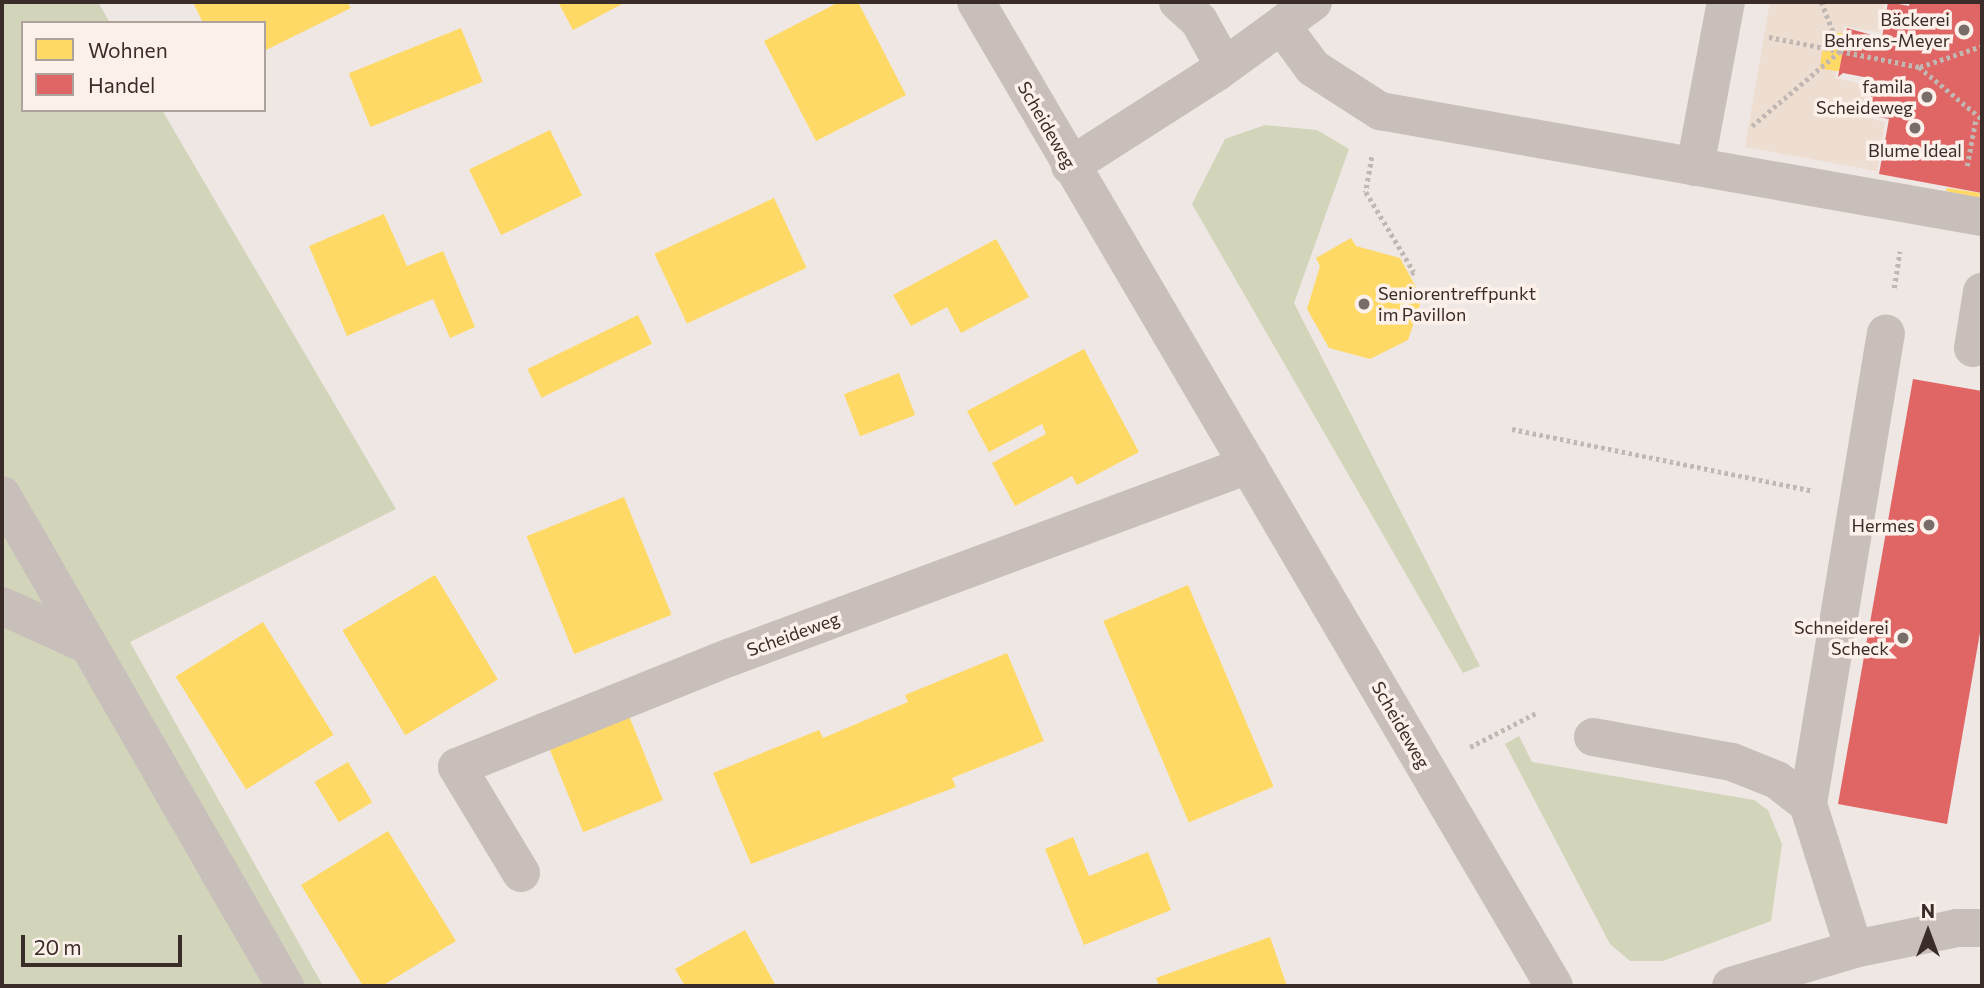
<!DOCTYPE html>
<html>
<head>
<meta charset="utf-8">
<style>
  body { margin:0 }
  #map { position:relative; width:1984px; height:988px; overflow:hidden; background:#efe7e3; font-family:Commissioner,sans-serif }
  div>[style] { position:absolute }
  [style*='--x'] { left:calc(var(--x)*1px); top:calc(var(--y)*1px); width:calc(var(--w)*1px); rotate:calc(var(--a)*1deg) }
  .green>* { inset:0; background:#d3d5bb }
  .plaza>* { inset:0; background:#eeddd1 }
  .homes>* { inset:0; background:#ffd966; transform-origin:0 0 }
  .shops>* { inset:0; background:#e06666 }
  .path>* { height:4.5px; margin-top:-2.25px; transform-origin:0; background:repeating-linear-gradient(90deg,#c1b8b3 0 3.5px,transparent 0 7px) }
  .minor>* { height:38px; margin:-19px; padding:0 19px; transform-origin:19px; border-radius:19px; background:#c8bfbb }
  .dots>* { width:19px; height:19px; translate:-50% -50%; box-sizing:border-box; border:4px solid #fcf1ea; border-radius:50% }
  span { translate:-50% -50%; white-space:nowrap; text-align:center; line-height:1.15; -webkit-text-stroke:7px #fcf1ea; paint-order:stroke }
  .poi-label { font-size:18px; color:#3a2c28 }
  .right { translate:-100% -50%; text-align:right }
  .left { translate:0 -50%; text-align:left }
  .street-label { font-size:18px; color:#3a2c28 }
  .frame { position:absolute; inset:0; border:4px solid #3a2c28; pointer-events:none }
  .legend { position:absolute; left:21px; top:21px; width:245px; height:91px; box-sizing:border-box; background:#fcf1ea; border:2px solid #aea29c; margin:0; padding:9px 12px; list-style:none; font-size:21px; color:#3a2c28 }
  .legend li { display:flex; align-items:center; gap:14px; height:35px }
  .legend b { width:35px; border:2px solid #aea29c }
  .north { position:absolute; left:1893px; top:897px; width:70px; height:70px; -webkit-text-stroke:5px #fcf1ea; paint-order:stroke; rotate:0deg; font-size:19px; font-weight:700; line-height:28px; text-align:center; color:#3a2c28 }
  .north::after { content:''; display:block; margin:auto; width:24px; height:32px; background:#3a2c28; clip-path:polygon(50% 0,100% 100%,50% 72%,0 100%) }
  .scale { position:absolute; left:21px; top:935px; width:161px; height:32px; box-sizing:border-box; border:4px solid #3a2c28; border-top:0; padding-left:9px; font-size:21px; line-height:24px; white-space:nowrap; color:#3a2c28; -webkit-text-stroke:5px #fcf1ea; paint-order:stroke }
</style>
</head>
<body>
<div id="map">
  <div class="green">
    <div style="clip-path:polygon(2px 2px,98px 2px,110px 23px,23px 23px,23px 110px,162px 110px,396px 509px,130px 642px,323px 986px,2px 986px)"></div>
    <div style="clip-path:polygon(1265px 125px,1317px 130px,1349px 149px,1294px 303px,1480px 666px,1463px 673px,1192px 204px,1225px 139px)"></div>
    <div style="clip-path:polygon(1519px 736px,1532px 762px,1754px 800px,1768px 810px,1782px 844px,1771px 921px,1663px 961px,1630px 961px,1610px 944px,1505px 744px)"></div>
  </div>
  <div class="plaza">
    <div style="clip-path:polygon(1770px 2px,1885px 2px,1879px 32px,1844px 26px,1835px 78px,1870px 86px,1865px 117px,1885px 122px,1877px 171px,1745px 147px)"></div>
  </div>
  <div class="homes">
    <div style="clip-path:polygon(193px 2px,347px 2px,351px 8px,264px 51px,264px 23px,203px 23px)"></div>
    <div style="clip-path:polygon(558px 2px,626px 2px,573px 30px)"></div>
    <div style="clip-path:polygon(839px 2px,858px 2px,906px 95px,816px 141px,764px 41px)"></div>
    <div style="left:461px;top:28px;width:58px;height:121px;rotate:68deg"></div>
    <div style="left:1825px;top:31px;width:21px;height:38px;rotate:8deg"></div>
    <div style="left:550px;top:130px;width:73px;height:90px;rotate:64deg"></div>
    <div style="clip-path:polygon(1947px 188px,1980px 193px,1979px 198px,1946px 191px)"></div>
    <div style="left:774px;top:198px;width:77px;height:132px;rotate:65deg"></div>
    <div style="clip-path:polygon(384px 214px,407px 266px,443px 251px,475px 327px,450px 338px,433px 299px,347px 336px,309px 246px)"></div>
    <div style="clip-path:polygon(1351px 238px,1356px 246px,1400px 258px,1422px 298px,1408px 340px,1370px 359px,1329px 348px,1307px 309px,1320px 266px,1316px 258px)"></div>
    <div style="clip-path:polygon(996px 239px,1029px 297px,961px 333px,947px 307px,911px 326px,893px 295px)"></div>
    <div style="left:638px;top:315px;width:32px;height:123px;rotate:64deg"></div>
    <div style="clip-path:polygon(1084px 349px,1139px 452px,1077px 485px,1072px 476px,1015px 506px,992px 463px,1046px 434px,1042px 424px,989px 452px,967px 411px)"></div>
    <div style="left:899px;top:373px;width:45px;height:59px;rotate:69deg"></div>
    <div style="left:624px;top:497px;width:127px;height:105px;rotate:68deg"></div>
    <div style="left:435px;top:575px;width:122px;height:108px;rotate:59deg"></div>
    <div style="left:1188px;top:585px;width:219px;height:92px;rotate:67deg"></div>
    <div style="left:263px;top:622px;width:133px;height:103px;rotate:58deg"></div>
    <div style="clip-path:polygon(1007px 653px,1044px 741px,952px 778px,956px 787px,751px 864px,713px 773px,819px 730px,823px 738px,908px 702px,905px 695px)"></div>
    <div style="left:627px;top:711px;width:96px;height:86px;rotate:68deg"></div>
    <div style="left:348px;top:762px;width:47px;height:39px;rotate:59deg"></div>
    <div style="clip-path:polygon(388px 831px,456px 941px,382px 986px,363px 986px,301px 885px)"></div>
    <div style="clip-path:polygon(1073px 837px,1089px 876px,1148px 852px,1171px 910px,1084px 945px,1045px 849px)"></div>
    <div style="clip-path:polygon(745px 930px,776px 986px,685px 986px,675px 969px)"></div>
    <div style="clip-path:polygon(1270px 937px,1287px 986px,1159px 986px,1156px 978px)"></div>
  </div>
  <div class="shops">
    <div style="clip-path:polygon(1888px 2px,1909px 6px,1910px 2px,1982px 2px,1982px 193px,1879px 174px,1889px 119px,1868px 115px,1874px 79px,1843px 73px,1838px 77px,1847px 28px,1882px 38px)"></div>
    <div style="clip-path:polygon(1913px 379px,1982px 391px,1982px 621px,1947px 824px,1838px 804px)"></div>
  </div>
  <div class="path">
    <div style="--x:1769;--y:37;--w:72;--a:11.2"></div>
    <div style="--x:1840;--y:51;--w:53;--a:-111.2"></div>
    <div style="--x:1920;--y:67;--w:65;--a:-18.7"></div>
    <div style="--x:1752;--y:126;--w:116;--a:-40.4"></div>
    <div style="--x:1840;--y:51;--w:81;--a:11.4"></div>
    <div style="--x:1919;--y:67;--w:82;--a:39.5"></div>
    <div style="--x:1372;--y:157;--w:36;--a:100"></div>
    <div style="--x:1366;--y:192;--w:93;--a:59"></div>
    <div style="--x:1414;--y:272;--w:5;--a:143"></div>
    <div style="--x:1967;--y:166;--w:49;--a:-79.4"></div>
    <div style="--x:1894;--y:288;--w:37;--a:-81"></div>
    <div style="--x:1512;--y:429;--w:307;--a:11.6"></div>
    <div style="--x:1470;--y:747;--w:76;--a:-27.2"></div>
  </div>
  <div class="minor">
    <div style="--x:976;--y:2;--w:1141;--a:59.57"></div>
    <div style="--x:1178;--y:2;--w:28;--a:42"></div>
    <div style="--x:1199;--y:21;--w:51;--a:60.9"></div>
    <div style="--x:1282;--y:26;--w:52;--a:53.6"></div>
    <div style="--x:1313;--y:68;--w:80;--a:32.7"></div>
    <div style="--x:1380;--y:111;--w:611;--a:9.99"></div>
    <div style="--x:1070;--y:166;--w:174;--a:-32.6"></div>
    <div style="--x:1217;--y:72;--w:119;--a:-36.1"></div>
    <div style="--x:1695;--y:167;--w:168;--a:-79.4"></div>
    <div style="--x:1973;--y:348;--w:57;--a:-80.9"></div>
    <div style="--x:2;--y:495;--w:567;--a:60.04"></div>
    <div style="--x:2;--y:606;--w:94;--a:24.4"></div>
    <div style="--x:1593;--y:737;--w:141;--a:10.2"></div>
    <div style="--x:1732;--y:762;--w:48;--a:21.8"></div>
    <div style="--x:1777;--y:780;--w:39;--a:38"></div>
    <div style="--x:1808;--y:804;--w:152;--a:72.4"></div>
    <div style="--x:1808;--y:804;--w:477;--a:-80.6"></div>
    <div style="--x:521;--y:873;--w:124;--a:-121.1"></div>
    <div style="--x:457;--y:767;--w:295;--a:-21.9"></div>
    <div style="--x:731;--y:657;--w:552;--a:-20.37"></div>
    <div style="--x:1731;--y:986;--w:128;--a:-16.7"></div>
    <div style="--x:1854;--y:949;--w:105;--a:-11.5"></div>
    <div style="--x:1957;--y:928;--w:25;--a:0"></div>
  </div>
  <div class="dots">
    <div style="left:1964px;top:30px;background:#796d69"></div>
    <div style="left:1927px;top:97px;background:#796d69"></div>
    <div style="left:1915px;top:128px;background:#796d69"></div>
    <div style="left:1364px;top:304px;background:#796d69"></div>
    <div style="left:1929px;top:525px;background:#796d69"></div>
    <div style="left:1903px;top:638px;background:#796d69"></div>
  </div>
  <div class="poi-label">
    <span class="right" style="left:1950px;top:30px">Bäckerei<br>Behrens-Meyer</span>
    <span class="right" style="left:1913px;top:97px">famila<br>Scheideweg</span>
    <span style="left:1915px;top:150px">Blume Ideal</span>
    <span class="left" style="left:1378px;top:304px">Seniorentreffpunkt<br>im Pavillon</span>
    <span class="right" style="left:1915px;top:525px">Hermes</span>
    <span class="right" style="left:1889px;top:638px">Schneiderei<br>Scheck</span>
  </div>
  <div class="street-label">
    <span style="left:1047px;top:125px;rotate:60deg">Scheideweg</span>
    <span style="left:793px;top:634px;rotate:-20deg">Scheideweg</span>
    <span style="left:1401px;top:725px;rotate:60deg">Scheideweg</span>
  </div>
  <div class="frame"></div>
  <ul class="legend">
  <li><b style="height:19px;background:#ffd966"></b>Wohnen</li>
  <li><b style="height:19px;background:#e06666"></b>Handel</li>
  </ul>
  <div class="north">N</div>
  <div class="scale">20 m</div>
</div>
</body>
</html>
